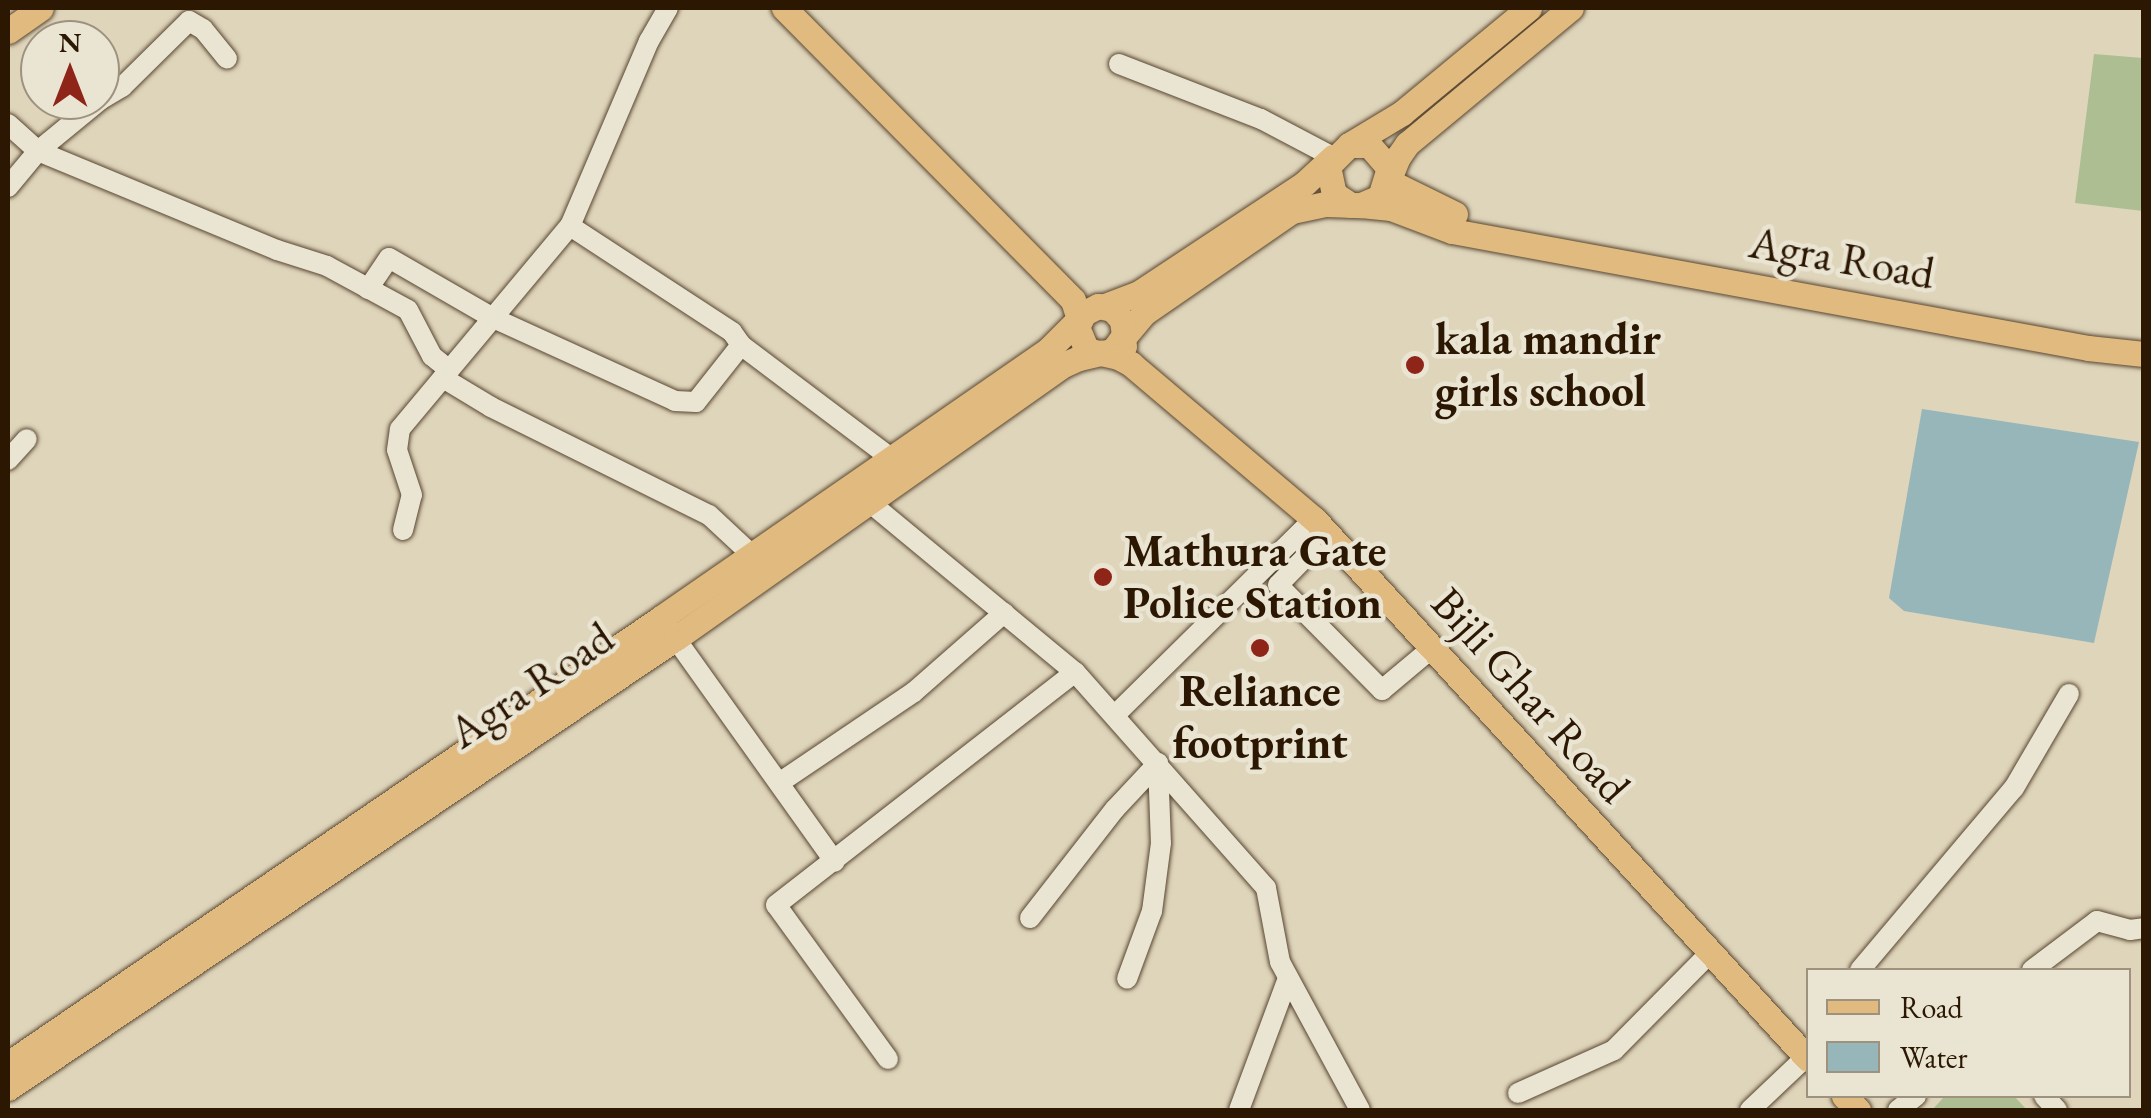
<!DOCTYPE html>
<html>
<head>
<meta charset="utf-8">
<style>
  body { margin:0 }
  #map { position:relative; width:2151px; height:1118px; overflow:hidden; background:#dfd5bb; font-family:"EB Garamond",serif }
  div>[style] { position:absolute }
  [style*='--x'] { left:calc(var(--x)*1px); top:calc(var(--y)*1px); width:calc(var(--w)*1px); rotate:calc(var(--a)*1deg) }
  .green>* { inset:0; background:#aebe93 }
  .water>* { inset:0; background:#96b6b9 }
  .roads { filter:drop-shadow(0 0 2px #584630) drop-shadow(0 0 2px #584630) }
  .minor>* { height:20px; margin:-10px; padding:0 10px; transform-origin:10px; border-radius:10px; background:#eae4d3 }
  .major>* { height:25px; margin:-12.5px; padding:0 12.5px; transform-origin:12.5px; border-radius:12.5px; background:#e0ba7e }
  .dots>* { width:28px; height:28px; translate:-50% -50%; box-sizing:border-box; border:5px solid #eae4d3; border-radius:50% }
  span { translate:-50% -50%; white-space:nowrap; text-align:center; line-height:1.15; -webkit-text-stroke:9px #eae4d3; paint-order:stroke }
  .street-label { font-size:45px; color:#2b1702 }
  .poi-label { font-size:45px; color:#2b1702; font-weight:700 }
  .left { translate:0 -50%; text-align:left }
  .frame { position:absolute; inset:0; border:10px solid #2b1702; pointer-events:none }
  .legend { position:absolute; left:1806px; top:968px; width:325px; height:130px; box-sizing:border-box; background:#eae4d3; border:2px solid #9e927f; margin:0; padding:12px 18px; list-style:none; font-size:30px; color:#2b1702 }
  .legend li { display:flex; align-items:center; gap:20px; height:50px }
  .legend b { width:50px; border:2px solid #9e927f }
  .north { position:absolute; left:20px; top:20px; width:100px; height:100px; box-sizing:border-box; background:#eae4d3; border:2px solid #9e927f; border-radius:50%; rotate:0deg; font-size:28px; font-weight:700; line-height:40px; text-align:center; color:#2b1702 }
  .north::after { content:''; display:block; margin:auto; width:35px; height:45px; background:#8f2418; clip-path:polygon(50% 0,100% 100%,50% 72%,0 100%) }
</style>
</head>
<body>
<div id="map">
  <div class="green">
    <div style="clip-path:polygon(2094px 54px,2143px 58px,2143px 211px,2075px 203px)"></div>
    <div style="clip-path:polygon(1945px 1096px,2014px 1096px,2027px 1110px,1932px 1110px)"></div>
  </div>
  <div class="water">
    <div style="clip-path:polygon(1922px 409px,2139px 442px,2094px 643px,1904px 611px,1889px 598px)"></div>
  </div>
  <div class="roads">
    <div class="minor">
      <div style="--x:1119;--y:64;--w:152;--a:21.2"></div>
      <div style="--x:1261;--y:119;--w:81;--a:27.8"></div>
      <div style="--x:100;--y:100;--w:26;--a:-31"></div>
      <div style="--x:122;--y:87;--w:94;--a:-44.6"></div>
      <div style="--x:189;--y:21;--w:16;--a:30"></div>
      <div style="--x:203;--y:29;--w:38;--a:51"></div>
      <div style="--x:8;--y:124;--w:40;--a:42"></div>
      <div style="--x:38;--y:151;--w:259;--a:22.5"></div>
      <div style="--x:277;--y:250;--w:52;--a:17.7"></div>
      <div style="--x:327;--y:266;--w:92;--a:28.5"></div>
      <div style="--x:408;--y:310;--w:52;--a:62.4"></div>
      <div style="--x:432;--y:356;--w:22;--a:39"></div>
      <div style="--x:8;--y:187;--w:47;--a:-50.2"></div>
      <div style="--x:38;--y:151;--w:80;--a:-39.4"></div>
      <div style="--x:570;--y:226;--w:201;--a:-66.9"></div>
      <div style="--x:649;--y:41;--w:38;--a:-60"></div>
      <div style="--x:368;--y:289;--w:37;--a:-56"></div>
      <div style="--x:389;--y:258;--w:118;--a:30"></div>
      <div style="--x:491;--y:317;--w:202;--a:24.5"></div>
      <div style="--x:675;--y:401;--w:21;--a:3"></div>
      <div style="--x:696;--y:402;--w:73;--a:-51.7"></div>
      <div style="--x:443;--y:378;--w:56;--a:31.1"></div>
      <div style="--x:491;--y:407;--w:243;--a:26.4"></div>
      <div style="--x:709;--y:515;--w:59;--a:42.9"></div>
      <div style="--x:8;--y:460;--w:28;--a:-48"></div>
      <div style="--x:868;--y:501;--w:268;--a:39.6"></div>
      <div style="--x:403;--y:530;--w:36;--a:-76"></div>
      <div style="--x:412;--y:495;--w:47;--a:-108.4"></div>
      <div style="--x:397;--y:450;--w:21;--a:-82"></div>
      <div style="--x:400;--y:429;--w:265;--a:-50.1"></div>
      <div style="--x:570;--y:226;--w:194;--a:33.2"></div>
      <div style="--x:732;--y:332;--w:16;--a:55"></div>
      <div style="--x:741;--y:345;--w:188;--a:37"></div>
      <div style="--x:1328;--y:534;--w:71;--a:134.4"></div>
      <div style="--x:1278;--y:585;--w:148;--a:45.3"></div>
      <div style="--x:1382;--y:690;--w:64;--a:-39.9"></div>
      <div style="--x:668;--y:628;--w:287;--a:54.5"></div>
      <div style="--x:1116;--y:714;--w:278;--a:-44.6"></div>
      <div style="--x:779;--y:783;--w:163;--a:-34"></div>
      <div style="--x:914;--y:692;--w:120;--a:-41.3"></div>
      <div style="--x:1030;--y:918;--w:138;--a:-52.1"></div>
      <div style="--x:1115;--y:809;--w:63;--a:-46.9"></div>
      <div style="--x:1158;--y:763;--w:80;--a:87.9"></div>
      <div style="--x:1161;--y:843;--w:69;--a:97.5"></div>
      <div style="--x:1152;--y:911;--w:72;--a:110.2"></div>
      <div style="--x:1860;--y:970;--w:238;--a:-49.8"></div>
      <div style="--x:2014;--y:788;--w:109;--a:-59.7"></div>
      <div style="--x:2032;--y:970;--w:81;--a:-37"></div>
      <div style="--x:2097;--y:921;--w:34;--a:15"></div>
      <div style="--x:2130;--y:930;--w:14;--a:-8"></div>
      <div style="--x:888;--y:1059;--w:190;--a:-126"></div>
      <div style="--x:776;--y:905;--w:379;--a:-37.9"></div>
      <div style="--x:1075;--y:672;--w:288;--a:48.5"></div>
      <div style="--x:1266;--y:888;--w:75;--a:79.3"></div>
      <div style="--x:1280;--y:962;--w:168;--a:61.6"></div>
      <div style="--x:1518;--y:1093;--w:105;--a:-24.1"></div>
      <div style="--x:1614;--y:1050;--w:134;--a:-45.3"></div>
      <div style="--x:2044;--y:1096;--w:19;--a:47"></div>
      <div style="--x:1239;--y:1110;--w:141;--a:-69.6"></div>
      <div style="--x:1750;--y:1110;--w:77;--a:-43.4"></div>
      <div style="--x:1898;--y:1110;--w:23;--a:-38"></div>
    </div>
    <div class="major">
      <div style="--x:8;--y:31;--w:40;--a:-34.9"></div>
      <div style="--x:1349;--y:145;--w:62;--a:-31.1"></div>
      <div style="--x:1402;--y:113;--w:165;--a:-39.6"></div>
      <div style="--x:1361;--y:205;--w:30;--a:6"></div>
      <div style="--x:1391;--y:208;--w:65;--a:20.7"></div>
      <div style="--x:1452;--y:231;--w:647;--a:10.42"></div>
      <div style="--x:2088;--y:348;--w:56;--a:6.1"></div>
      <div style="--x:1455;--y:214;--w:68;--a:-153.8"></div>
      <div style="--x:1394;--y:184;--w:7;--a:-135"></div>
      <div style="--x:1389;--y:179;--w:24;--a:-68"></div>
      <div style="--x:1398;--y:157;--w:16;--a:-55"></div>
      <div style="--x:1407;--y:144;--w:213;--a:-39.7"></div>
      <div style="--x:1105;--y:306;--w:36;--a:-21"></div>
      <div style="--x:1139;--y:293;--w:199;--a:-33.5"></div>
      <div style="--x:1305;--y:183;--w:38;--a:-43"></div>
      <div style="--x:1124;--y:346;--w:8;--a:-97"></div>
      <div style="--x:1123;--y:338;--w:33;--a:-50"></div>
      <div style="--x:1144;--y:313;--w:180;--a:-34.6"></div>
      <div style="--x:1292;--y:211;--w:35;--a:-12"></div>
      <div style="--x:1326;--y:204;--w:35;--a:2"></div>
      <div style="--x:1361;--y:205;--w:21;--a:-23"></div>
      <div style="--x:1380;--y:197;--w:30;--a:-73"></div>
      <div style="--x:1389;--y:168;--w:30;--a:-131"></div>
      <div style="--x:1369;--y:145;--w:20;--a:180"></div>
      <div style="--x:1349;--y:145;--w:30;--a:135"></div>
      <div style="--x:1328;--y:166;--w:29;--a:78"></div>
      <div style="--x:1334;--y:194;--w:20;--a:33"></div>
      <div style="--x:8;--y:1064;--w:791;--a:-34.33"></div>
      <div style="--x:661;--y:618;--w:472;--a:-34.7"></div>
      <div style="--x:1049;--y:349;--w:42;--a:-45"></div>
      <div style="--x:1079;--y:319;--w:20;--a:-108"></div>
      <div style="--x:1073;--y:300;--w:411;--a:-134.7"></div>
      <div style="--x:8;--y:1088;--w:805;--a:-33.97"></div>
      <div style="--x:676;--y:638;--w:474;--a:-35.2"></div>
      <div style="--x:1063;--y:365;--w:17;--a:-24"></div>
      <div style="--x:1079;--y:358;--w:23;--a:-13"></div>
      <div style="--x:1101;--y:353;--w:8;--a:-7"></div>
      <div style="--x:1109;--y:352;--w:7;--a:-34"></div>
      <div style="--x:1115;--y:348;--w:16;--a:-55"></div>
      <div style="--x:1124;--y:335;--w:15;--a:-98"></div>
      <div style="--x:1122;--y:320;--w:15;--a:-132"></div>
      <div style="--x:1112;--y:309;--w:14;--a:-168"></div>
      <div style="--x:1098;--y:306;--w:16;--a:153"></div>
      <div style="--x:1084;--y:313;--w:16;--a:117"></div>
      <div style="--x:1077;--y:327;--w:23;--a:67"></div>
      <div style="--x:1086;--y:348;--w:8;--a:30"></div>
      <div style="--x:1093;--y:352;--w:8;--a:7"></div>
      <div style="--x:1101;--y:353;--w:17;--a:13"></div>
      <div style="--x:1118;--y:357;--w:15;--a:28"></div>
      <div style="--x:1131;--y:364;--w:240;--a:40.3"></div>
      <div style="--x:1314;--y:519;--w:732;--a:47.55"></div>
      <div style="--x:1844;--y:1096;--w:20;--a:45"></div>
    </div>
  </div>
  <div class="dots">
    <div style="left:1415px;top:365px;background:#8f2418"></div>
    <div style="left:1103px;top:577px;background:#8f2418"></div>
    <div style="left:1260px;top:648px;background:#8f2418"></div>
  </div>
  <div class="street-label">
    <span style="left:1842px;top:258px;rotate:10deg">Agra Road</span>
    <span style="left:531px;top:685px;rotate:-34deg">Agra Road</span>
    <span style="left:1531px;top:695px;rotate:48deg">Bijli Ghar Road</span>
  </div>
  <div class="poi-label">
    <span class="left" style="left:1435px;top:365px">kala mandir<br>girls school</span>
    <span class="left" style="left:1123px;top:577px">Mathura Gate<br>Police Station</span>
    <span style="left:1260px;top:717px">Reliance<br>footprint</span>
  </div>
  <div class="frame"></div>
  <ul class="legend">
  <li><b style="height:12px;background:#e0ba7e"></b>Road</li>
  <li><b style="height:28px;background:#96b6b9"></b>Water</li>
  </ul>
  <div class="north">N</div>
</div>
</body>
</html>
